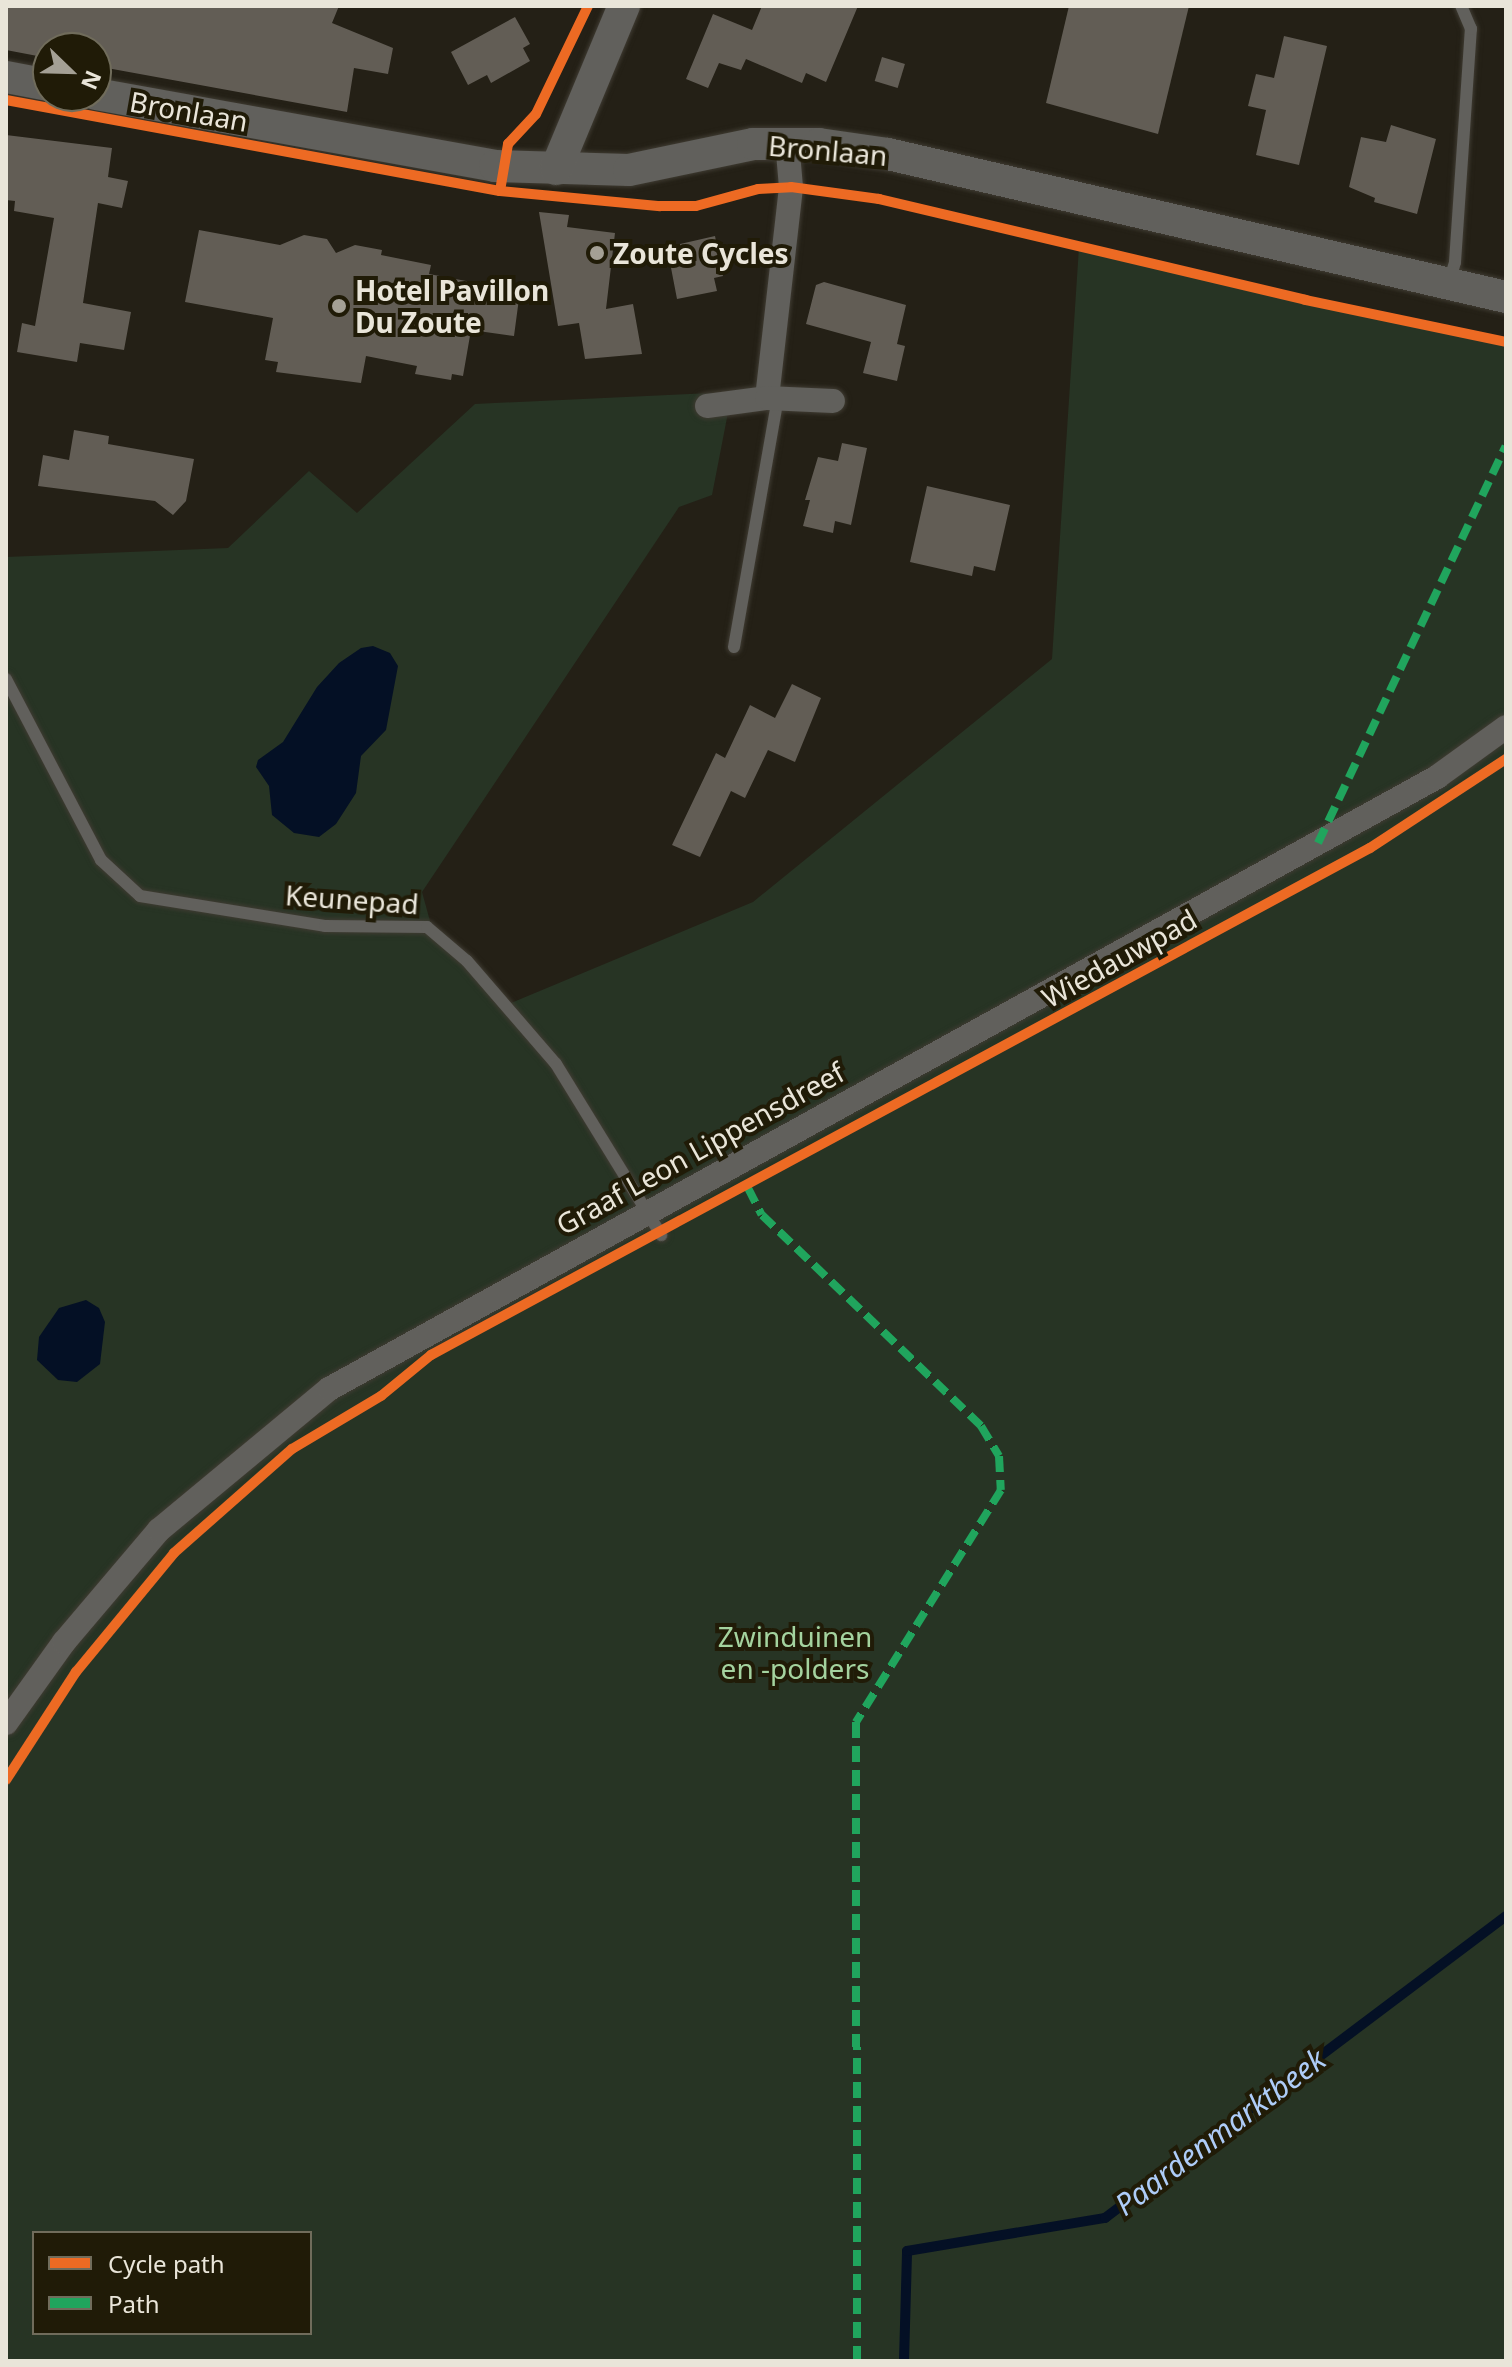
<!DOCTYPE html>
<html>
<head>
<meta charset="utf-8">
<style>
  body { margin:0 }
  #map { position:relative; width:1512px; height:2367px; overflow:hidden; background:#242016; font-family:"Noto Sans",sans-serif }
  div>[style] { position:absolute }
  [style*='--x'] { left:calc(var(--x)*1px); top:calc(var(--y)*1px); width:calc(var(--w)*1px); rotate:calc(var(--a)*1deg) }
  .green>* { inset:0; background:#273424 }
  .water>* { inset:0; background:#041025 }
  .stream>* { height:10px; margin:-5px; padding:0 5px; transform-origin:5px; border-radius:5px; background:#041025 }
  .building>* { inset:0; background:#625d55; transform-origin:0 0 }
  .roads { filter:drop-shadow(0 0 2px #3f3b32) drop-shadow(0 0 2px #3f3b32) }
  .service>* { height:12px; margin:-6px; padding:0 6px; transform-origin:6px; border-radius:6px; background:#61605c }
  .minor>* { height:24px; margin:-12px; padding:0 12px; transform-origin:12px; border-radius:12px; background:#61605c }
  .tertiary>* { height:32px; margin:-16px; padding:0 16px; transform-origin:16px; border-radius:16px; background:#61605c }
  .quiet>* { height:8px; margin-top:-4px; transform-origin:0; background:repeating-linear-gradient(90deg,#20a55d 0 16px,transparent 0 24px) }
  .cycleway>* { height:10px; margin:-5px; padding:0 5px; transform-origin:5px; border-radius:5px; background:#ed6a23 }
  .dots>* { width:22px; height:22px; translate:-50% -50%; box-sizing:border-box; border:4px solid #201b07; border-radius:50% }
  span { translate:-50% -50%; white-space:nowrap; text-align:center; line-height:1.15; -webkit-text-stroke:8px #201b07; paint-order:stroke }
  .street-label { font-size:28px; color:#e9e5d9 }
  .poi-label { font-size:28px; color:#e9e5d9; font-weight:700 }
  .left { translate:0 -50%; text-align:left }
  .park-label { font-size:28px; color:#a4d39f }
  .water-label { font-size:30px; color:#aeccf8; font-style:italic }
  .frame { position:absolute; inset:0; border:8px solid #e9e5d9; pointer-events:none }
  .legend { position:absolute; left:32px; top:2231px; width:280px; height:104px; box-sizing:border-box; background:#201b07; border:2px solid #706c5b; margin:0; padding:10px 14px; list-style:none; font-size:24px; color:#e9e5d9 }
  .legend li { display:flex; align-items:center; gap:16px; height:40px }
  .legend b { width:40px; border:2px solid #706c5b }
  .north { position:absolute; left:32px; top:32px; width:80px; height:80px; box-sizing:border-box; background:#201b07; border:2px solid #706c5b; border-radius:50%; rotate:113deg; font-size:22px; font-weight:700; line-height:32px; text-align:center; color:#e9e5d9 }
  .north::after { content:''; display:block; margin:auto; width:28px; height:36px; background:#a4a095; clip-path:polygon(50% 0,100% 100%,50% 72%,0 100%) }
</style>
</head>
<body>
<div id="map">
  <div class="green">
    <div style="clip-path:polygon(evenodd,1079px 247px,1506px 341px,1506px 2361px,6px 2361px,6px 557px,228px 548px,309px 471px,357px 513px,475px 404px,732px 392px,712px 495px,679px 507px,422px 892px,430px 921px,511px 1003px,753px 902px,1052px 659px,1079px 247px,34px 2233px,310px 2233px,310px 2333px,34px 2333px,34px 2233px)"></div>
  </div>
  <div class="water">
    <div style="clip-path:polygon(373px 646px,390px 653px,398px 666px,386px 730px,361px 756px,356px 793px,336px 824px,319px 837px,294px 833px,272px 815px,269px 786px,256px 767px,258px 760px,283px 742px,317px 687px,339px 663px,361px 648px)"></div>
    <div style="clip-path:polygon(86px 1300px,99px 1308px,105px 1322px,100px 1364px,77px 1382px,58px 1380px,37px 1360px,39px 1337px,59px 1308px)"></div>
  </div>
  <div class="stream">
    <div style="--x:904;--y:2361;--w:110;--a:-88.4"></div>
    <div style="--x:907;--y:2251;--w:201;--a:-9.5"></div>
    <div style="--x:1105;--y:2218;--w:502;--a:-36.98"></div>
  </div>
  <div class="building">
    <div style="clip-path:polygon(6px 6px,339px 6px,332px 23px,393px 48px,388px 74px,354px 68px,347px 112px,96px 66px,96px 48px,48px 48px,48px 58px,6px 50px)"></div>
    <div style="clip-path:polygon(762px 6px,858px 6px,826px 82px,806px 73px,802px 83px,746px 59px,741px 70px,719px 63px,708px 88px,686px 79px,713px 14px,752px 30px)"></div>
    <div style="clip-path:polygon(1069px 6px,1189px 6px,1158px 134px,1046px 103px)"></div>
    <div style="clip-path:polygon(515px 17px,530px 44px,523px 48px,530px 61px,491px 83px,487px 75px,468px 85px,451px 52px)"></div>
    <div style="clip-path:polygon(1284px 36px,1327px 46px,1299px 165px,1256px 155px,1266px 110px,1248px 106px,1256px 74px,1274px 78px)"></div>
    <div style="left:882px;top:57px;width:24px;height:25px;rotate:17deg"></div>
    <div style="clip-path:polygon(1391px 125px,1436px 139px,1417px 214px,1374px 202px,1375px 198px,1349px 187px,1361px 137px,1386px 142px)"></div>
    <div style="clip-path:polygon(6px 135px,112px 148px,108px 177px,128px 181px,122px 208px,98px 203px,83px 303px,131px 312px,124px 350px,80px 343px,77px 362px,17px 352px,22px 323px,35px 326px,54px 218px,14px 211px,15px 201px,6px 200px)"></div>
    <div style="clip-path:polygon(539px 212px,569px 215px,567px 227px,615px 233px,606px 309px,633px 304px,642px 354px,585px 359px,579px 323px,558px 326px)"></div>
    <div style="clip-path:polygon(199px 230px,280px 245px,304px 235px,327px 239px,336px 253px,355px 245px,382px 250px,381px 255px,431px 265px,429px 274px,520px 291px,514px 336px,471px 330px,463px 376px,452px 374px,451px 380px,415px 374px,417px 366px,366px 356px,361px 383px,276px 372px,278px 362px,265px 360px,273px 318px,185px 302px)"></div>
    <div style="clip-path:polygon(715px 236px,723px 276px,714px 278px,717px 291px,677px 299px,667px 247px)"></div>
    <div style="clip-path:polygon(824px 282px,906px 305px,897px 344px,905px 346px,897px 381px,863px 373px,871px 342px,806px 324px,816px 285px)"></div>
    <div style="clip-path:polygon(74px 430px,109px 436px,108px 444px,194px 459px,186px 501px,173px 515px,155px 501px,38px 486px,43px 455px,69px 460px)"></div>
    <div style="clip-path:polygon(842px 443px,867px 448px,851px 525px,835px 521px,833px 533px,803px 526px,810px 500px,805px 500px,818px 457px,838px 461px)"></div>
    <div style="clip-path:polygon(927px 486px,1010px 505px,995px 571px,974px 566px,972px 576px,910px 562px)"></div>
    <div style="clip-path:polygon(792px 684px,821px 698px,795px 762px,768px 750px,745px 798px,731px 791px,700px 857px,672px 845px,716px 753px,725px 758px,750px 705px,775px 718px)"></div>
  </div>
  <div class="roads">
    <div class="service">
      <div style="--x:1449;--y:282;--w:21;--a:-73"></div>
      <div style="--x:1455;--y:262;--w:234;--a:-86.1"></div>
      <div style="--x:1471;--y:29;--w:25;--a:-113"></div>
      <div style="--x:734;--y:647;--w:253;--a:-80"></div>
      <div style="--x:6;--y:679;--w:204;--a:62.3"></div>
      <div style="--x:101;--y:860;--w:53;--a:42.7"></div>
      <div style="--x:140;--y:896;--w:187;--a:9.2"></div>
      <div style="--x:325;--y:926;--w:102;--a:0.6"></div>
      <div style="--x:427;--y:927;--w:52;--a:40.4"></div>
      <div style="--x:467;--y:961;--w:136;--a:49.2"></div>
      <div style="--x:556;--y:1064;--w:201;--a:58.4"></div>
    </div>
    <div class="minor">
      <div style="--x:767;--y:398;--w:212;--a:-83.5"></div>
      <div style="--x:791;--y:187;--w:46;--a:-95"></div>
      <div style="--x:707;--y:406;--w:61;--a:-7.6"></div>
      <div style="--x:767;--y:398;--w:66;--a:2.6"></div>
      <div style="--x:6;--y:1723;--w:100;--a:-54.4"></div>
      <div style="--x:64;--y:1642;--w:147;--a:-49.7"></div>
      <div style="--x:159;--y:1530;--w:221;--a:-39.7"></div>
      <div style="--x:329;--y:1389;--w:1266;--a:-28.91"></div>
      <div style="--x:1437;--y:777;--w:85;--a:-35.9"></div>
    </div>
    <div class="tertiary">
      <div style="--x:6;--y:77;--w:43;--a:10.8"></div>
      <div style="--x:96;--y:94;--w:405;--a:10.2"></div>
      <div style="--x:495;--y:166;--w:134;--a:1.7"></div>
      <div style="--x:629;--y:170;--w:127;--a:-11.8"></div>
      <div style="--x:753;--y:144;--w:66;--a:0"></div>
      <div style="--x:819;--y:144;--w:70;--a:8.2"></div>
      <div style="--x:888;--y:154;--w:634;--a:13.03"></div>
      <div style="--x:556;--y:169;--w:177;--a:-67.4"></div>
    </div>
  </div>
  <div class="quiet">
    <div style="--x:1318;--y:843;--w:439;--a:-64.7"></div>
    <div style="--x:748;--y:1188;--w:30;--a:63"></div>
    <div style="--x:762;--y:1215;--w:304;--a:43.9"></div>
    <div style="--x:981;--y:1426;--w:35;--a:59"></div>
    <div style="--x:999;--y:1456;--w:34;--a:87"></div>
    <div style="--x:1001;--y:1490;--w:274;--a:122"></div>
    <div style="--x:856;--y:1722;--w:639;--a:89.91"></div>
  </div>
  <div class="cycleway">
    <div style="--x:6;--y:100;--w:502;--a:10.44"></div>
    <div style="--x:500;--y:191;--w:161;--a:5.4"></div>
    <div style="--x:660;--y:206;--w:36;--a:0"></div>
    <div style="--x:696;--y:206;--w:64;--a:-15.3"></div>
    <div style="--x:758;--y:189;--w:33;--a:-3"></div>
    <div style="--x:791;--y:187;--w:89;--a:7.8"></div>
    <div style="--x:879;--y:199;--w:438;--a:13.3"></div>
    <div style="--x:1305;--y:300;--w:205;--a:11.8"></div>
    <div style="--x:500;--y:191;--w:48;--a:-80.3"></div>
    <div style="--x:508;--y:144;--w:41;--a:-47"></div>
    <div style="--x:536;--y:114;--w:120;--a:-64.3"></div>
    <div style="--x:6;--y:1780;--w:129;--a:-57.1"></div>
    <div style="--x:76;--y:1672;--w:154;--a:-50.5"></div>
    <div style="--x:174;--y:1553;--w:157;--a:-41.4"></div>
    <div style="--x:292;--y:1449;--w:104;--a:-30.8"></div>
    <div style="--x:381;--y:1396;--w:65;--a:-39.4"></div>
    <div style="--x:431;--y:1355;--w:1067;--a:-28.37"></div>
    <div style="--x:1370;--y:848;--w:163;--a:-33.2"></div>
  </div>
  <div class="dots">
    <div style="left:597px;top:253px;background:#a4a095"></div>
    <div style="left:339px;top:306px;background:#a4a095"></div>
  </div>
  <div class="street-label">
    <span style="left:189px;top:111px;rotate:10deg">Bronlaan</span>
    <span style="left:828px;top:150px;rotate:5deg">Bronlaan</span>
    <span style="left:352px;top:899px;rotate:4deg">Keunepad</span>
    <span style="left:1119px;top:958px;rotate:-29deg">Wiedauwpad</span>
    <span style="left:700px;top:1148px;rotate:-29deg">Graaf Leon Lippensdreef</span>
  </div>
  <div class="poi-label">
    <span class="left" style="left:613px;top:253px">Zoute Cycles</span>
    <span class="left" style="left:355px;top:306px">Hotel Pavillon<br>Du Zoute</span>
  </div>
  <div class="park-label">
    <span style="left:795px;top:1652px">Zwinduinen<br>en -polders</span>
  </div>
  <div class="water-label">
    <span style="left:1220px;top:2132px;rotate:-37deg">Paardenmarktbeek</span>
  </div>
  <div class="frame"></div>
  <ul class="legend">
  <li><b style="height:10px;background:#ed6a23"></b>Cycle path</li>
  <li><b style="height:10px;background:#20a55d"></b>Path</li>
  </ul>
  <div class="north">N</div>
</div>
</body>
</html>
